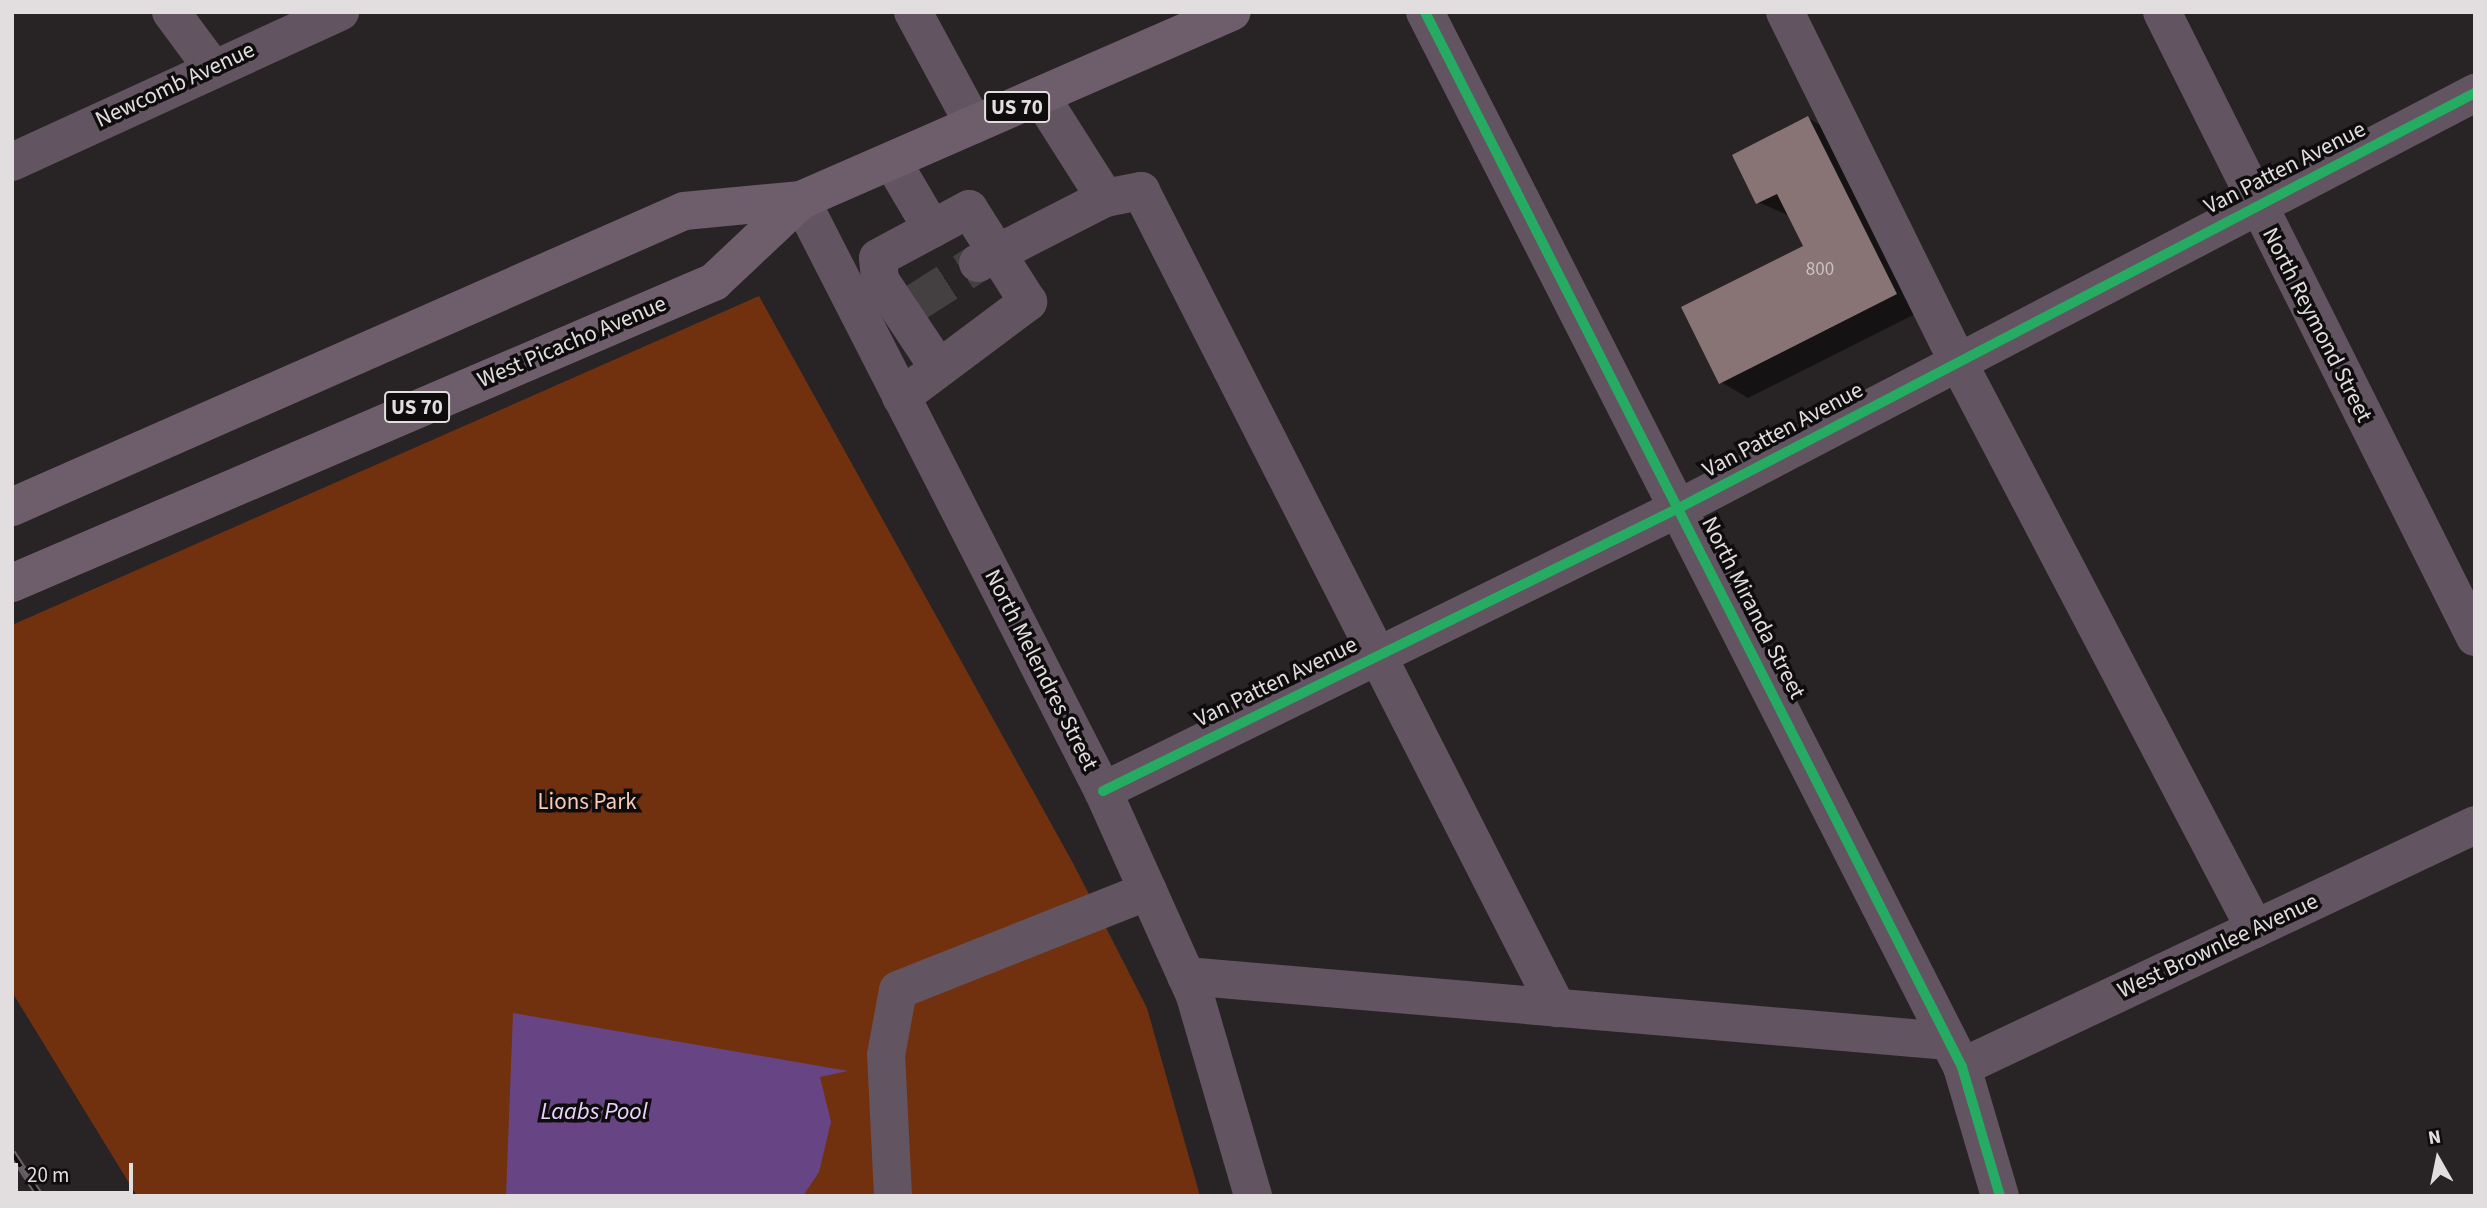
<!DOCTYPE html>
<html>
<head>
<meta charset="utf-8">
<style>
  body { margin:0 }
  #map { position:relative; width:2487px; height:1208px; overflow:hidden; background:#282325; font-family:"Source Sans 3",sans-serif }
  div>[style] { position:absolute }
  [style*='--x'] { left:calc(var(--x)*1px); top:calc(var(--y)*1px); width:calc(var(--w)*1px); rotate:calc(var(--a)*1deg) }
  .green>* { inset:0; background:#72310e }
  .water>* { inset:0; background:#674584 }
  .shadow>* { inset:0; background:#0007 }
  .building>* { inset:0; background:#887475 }
  .minor-tunnel>* { height:38px; margin-top:-19px; transform-origin:0; background:repeating-linear-gradient(90deg,#443f41 0 38px,transparent 0 57px) }
  .minor>* { height:38px; margin:-19px; padding:0 19px; transform-origin:19px; border-radius:19px; background:#625460 }
  .major>* { height:38px; margin:-19px; padding:0 19px; transform-origin:19px; border-radius:19px; background:#6e5d6b }
  .rail>* { height:8px; margin-top:-4px; transform-origin:0; background:repeating-linear-gradient(90deg,#0f0c0d 0 16px,#675f65 0 32px); box-sizing:border-box; border-block:2px solid #675f65 }
  .cycleway>* { height:10px; margin:-5px; padding:0 5px; transform-origin:5px; border-radius:5px; background:#26ab63 }
  span { translate:-50% -50%; white-space:nowrap; text-align:center; line-height:1.15; -webkit-text-stroke:7px #0f0c0d; paint-order:stroke }
  .number-label { font-size:19px; color:#ccc4c4 }
  .number-label span { -webkit-text-stroke-width:0 }
  .shield-label span { padding:2px 5px; background:#0f0c0d; border:2px solid; border-radius:5px; -webkit-text-stroke-width:0 }
  .shield-label { font-size:21px; color:#e2dedf; font-weight:700 }
  .street-label { font-size:23px; color:#e2dedf }
  .park-label { font-size:23px; color:#f8cbb7 }
  .water-label { font-size:24px; color:#e9d5fd; font-style:italic }
  .frame { position:absolute; inset:0; border:14px solid #e2dedf; pointer-events:none }
  .north { position:absolute; left:2403px; top:1124px; width:70px; height:70px; -webkit-text-stroke:5px #0f0c0d; paint-order:stroke; rotate:351deg; font-size:19px; font-weight:700; line-height:28px; text-align:center; color:#e2dedf }
  .north::after { content:''; display:block; margin:auto; width:24px; height:32px; background:#e2dedf; clip-path:polygon(50% 0,100% 100%,50% 72%,0 100%) }
  .scale { position:absolute; left:14px; top:1163px; width:119px; height:32px; box-sizing:border-box; border:4px solid #e2dedf; border-top:0; padding-left:9px; font-size:21px; line-height:24px; white-space:nowrap; color:#e2dedf; -webkit-text-stroke:5px #0f0c0d; paint-order:stroke }
</style>
</head>
<body>
<div id="map">
  <div class="green">
    <div style="clip-path:polygon(759px 296px,1074px 865px,1147px 1008px,1200px 1196px,137px 1196px,12px 992px,12px 625px)"></div>
  </div>
  <div class="water">
    <div style="clip-path:polygon(513px 1013px,848px 1071px,820px 1077px,831px 1122px,819px 1172px,803px 1196px,506px 1196px)"></div>
  </div>
  <div class="shadow">
    <div style="clip-path:polygon(1808px 118px,1835px 134px,1923px 310px,1748px 398px,1721px 382px,1805px 247px,1790px 216px,1758px 202px)"></div>
  </div>
  <div class="building">
    <div style="clip-path:polygon(1808px 116px,1897px 294px,1719px 384px,1681px 307px,1803px 246px,1777px 194px,1756px 204px,1732px 155px)"></div>
  </div>
  <div class="minor-tunnel">
    <div style="--x:915;--y:303;--w:75;--a:-32.4"></div>
  </div>
  <div class="minor">
    <div style="--x:171;--y:12;--w:67;--a:53.5"></div>
    <div style="--x:913;--y:12;--w:128;--a:61.6"></div>
    <div style="--x:1425;--y:12;--w:1184;--a:63.02"></div>
    <div style="--x:1962;--y:1067;--w:134;--a:73.6"></div>
    <div style="--x:1785;--y:12;--w:390;--a:63.7"></div>
    <div style="--x:1958;--y:362;--w:640;--a:62.35"></div>
    <div style="--x:2162;--y:12;--w:699;--a:63.4"></div>
    <div style="--x:1041;--y:97;--w:120;--a:57.6"></div>
    <div style="--x:892;--y:161;--w:79;--a:59.5"></div>
    <div style="--x:12;--y:162;--w:361;--a:-24.6"></div>
    <div style="--x:801;--y:200;--w:664;--a:62.93"></div>
    <div style="--x:1103;--y:791;--w:225;--a:65.8"></div>
    <div style="--x:1195;--y:996;--w:208;--a:73.8"></div>
    <div style="--x:978;--y:263;--w:143;--a:-27.1"></div>
    <div style="--x:1105;--y:198;--w:37;--a:-11"></div>
    <div style="--x:1141;--y:191;--w:917;--a:63.02"></div>
    <div style="--x:901;--y:397;--w:159;--a:-36.8"></div>
    <div style="--x:1028;--y:302;--w:110;--a:-122.4"></div>
    <div style="--x:969;--y:209;--w:103;--a:151.7"></div>
    <div style="--x:878;--y:258;--w:22;--a:85"></div>
    <div style="--x:880;--y:280;--w:105;--a:56.3"></div>
    <div style="--x:1103;--y:791;--w:642;--a:-26.17"></div>
    <div style="--x:1679;--y:508;--w:898;--a:-27.54"></div>
    <div style="--x:1186;--y:976;--w:765;--a:4.88"></div>
    <div style="--x:1962;--y:1067;--w:567;--a:-25.25"></div>
    <div style="--x:893;--y:1196;--w:141;--a:-92.8"></div>
    <div style="--x:886;--y:1055;--w:66;--a:-79.5"></div>
    <div style="--x:898;--y:990;--w:269;--a:-21.6"></div>
  </div>
  <div class="major">
    <div style="--x:12;--y:507;--w:734;--a:-23.77"></div>
    <div style="--x:684;--y:211;--w:118;--a:-5.4"></div>
    <div style="--x:801;--y:200;--w:470;--a:-23.6"></div>
    <div style="--x:12;--y:583;--w:764;--a:-23.21"></div>
    <div style="--x:714;--y:282;--w:120;--a:-43.3"></div>
  </div>
  <div class="rail">
    <div style="--x:12;--y:1153;--w:51;--a:56.9"></div>
  </div>
  <div class="cycleway">
    <div style="--x:1425;--y:12;--w:1184;--a:63.02"></div>
    <div style="--x:1962;--y:1067;--w:134;--a:73.6"></div>
    <div style="--x:1103;--y:791;--w:642;--a:-26.17"></div>
    <div style="--x:1679;--y:508;--w:898;--a:-27.54"></div>
  </div>
  <div class="number-label">
    <span style="left:1820px;top:270px">800</span>
  </div>
  <div class="shield-label">
    <span style="left:1017px;top:107px">US 70</span>
    <span style="left:417px;top:407px">US 70</span>
  </div>
  <div class="street-label">
    <span style="left:175px;top:85px;rotate:-25deg">Newcomb Avenue</span>
    <span style="left:2285px;top:168px;rotate:-27deg">Van Patten Avenue</span>
    <span style="left:2317px;top:325px;rotate:63deg">North Reymond Street</span>
    <span style="left:572px;top:342px;rotate:-23deg">West Picacho Avenue</span>
    <span style="left:1783px;top:430px;rotate:-28deg">Van Patten Avenue</span>
    <span style="left:1753px;top:608px;rotate:63deg">North Miranda Street</span>
    <span style="left:1041px;top:670px;rotate:63deg">North Melendres Street</span>
    <span style="left:1276px;top:682px;rotate:-26deg">Van Patten Avenue</span>
    <span style="left:2218px;top:946px;rotate:-25deg">West Brownlee Avenue</span>
  </div>
  <div class="park-label">
    <span style="left:587px;top:802px">Lions Park</span>
  </div>
  <div class="water-label">
    <span style="left:594px;top:1112px">Laabs Pool</span>
  </div>
  <div class="frame"></div>
  <div class="north">N</div>
  <div class="scale">20 m</div>
</div>
</body>
</html>
